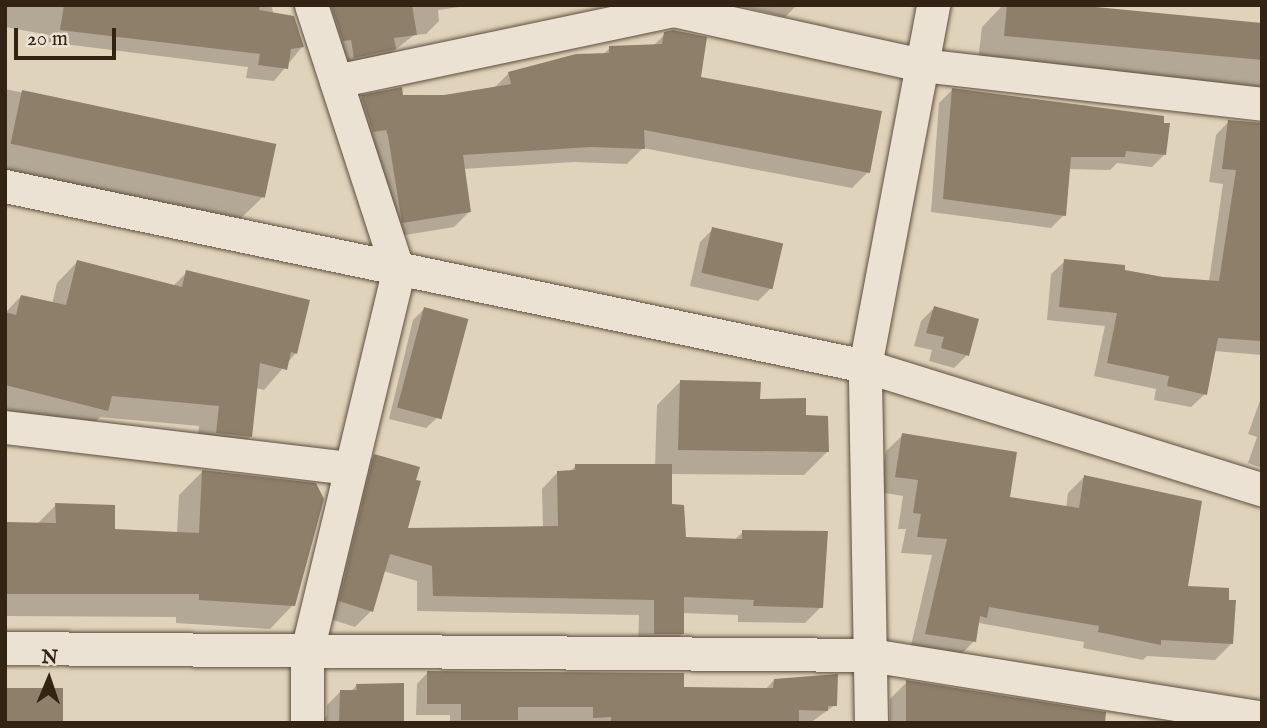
<!DOCTYPE html>
<html>
<head>
<meta charset="utf-8">
<style>
  body { margin:0 }
  #map { position:relative; width:1267px; height:728px; overflow:hidden; background:#e0d3bb; font-family:"IM FELL English",serif }
  div>[style] { position:absolute }
  [style*='--x'] { left:calc(var(--x)*1px); top:calc(var(--y)*1px); width:calc(var(--w)*1px); rotate:calc(var(--a)*1deg) }
  .shadow>* { inset:0; background:#0003 }
  .building>* { inset:0; background:#8d7f6a; transform-origin:0 0 }
  .roads { filter:drop-shadow(0 0 2px #5e4f3d) drop-shadow(0 0 2px #5e4f3d) }
  .minor>* { height:33px; margin:-16.5px; padding:0 16.5px; transform-origin:16.5px; border-radius:16.5px; background:#ebe2d3 }
  span { translate:-50% -50%; white-space:nowrap; text-align:center; line-height:1.15; -webkit-text-stroke:6px #ebe2d3; paint-order:stroke }
  .frame { position:absolute; inset:0; border:7px solid #332313; pointer-events:none }
  .north { position:absolute; left:14px; top:644px; width:70px; height:70px; -webkit-text-stroke:5px #ebe2d3; paint-order:stroke; rotate:2deg; font-size:19px; font-weight:700; line-height:28px; text-align:center; color:#332313 }
  .north::after { content:''; display:block; margin:auto; width:24px; height:32px; background:#332313; clip-path:polygon(50% 0,100% 100%,50% 72%,0 100%) }
  .scale { position:absolute; left:14px; top:28px; width:102px; height:32px; box-sizing:border-box; border:4px solid #332313; border-top:0; padding-left:9px; font-size:21px; line-height:24px; white-space:nowrap; color:#332313; -webkit-text-stroke:5px #ebe2d3; paint-order:stroke }
</style>
</head>
<body>
<div id="map">
  <div class="shadow">
    <div style="clip-path:polygon(5px 5px,271px 5px,274px 15px,302px 47px,274px 81px,246px 78px,248px 67px,48px 42px,49px 35px,5px 27px)"></div>
    <div style="clip-path:polygon(323px 5px,473px 5px,438px 10px,439px 21px,426px 34px,414px 35px,381px 61px,341px 69px)"></div>
    <div style="clip-path:polygon(737px 5px,797px 5px,785px 17px)"></div>
    <div style="clip-path:polygon(1003px 5px,1056px 5px,1262px 25px,1262px 90px,978px 61px,982px 27px)"></div>
    <div style="clip-path:polygon(664px 35px,699px 78px,868px 172px,852px 188px,643px 148px,627px 164px,574px 162px,463px 169px,470px 211px,454px 227px,387px 238px,346px 113px,362px 97px,444px 96px,494px 88px,509px 73px,602px 55px,610px 48px,653px 46px)"></div>
    <div style="clip-path:polygon(5px 89px,275px 145px,265px 195px,241px 218px,5px 171px)"></div>
    <div style="clip-path:polygon(952px 90px,1088px 106px,1088px 110px,1165px 154px,1152px 167px,1117px 163px,1110px 170px,1068px 169px,1064px 215px,1051px 228px,931px 212px,939px 103px)"></div>
    <div style="clip-path:polygon(1229px 121px,1262px 298px,1207px 295px,1223px 184px,1209px 182px,1216px 135px)"></div>
    <div style="clip-path:polygon(713px 229px,771px 288px,758px 301px,690px 286px,700px 242px)"></div>
    <div style="clip-path:polygon(1065px 261px,1123px 272px,1262px 318px,1262px 355px,1214px 351px,1205px 394px,1191px 407px,1154px 400px,1156px 389px,1094px 376px,1105px 326px,1047px 320px,1051px 274px)"></div>
    <div style="clip-path:polygon(77px 262px,173px 286px,187px 272px,296px 353px,264px 390px,256px 388px,251px 436px,230px 457px,196px 453px,199px 426px,100px 417px,86px 431px,5px 411px,5px 313px,21px 296px,52px 304px,57px 283px)"></div>
    <div style="clip-path:polygon(934px 308px,967px 355px,954px 368px,929px 361px,932px 350px,914px 346px,921px 321px)"></div>
    <div style="clip-path:polygon(424px 309px,466px 320px,451px 382px,445px 388px,438px 417px,426px 428px,389px 419px,413px 320px)"></div>
    <div style="clip-path:polygon(681px 381px,805px 417px,827px 452px,804px 475px,670px 474px,670px 506px,684px 539px,734px 540px,743px 532px,821px 607px,805px 623px,738px 622px,738px 615px,682px 613px,682px 634px,666px 649px,638px 649px,639px 615px,417px 611px,417px 581px,383px 571px,371px 611px,355px 627px,324px 617px,358px 472px,374px 456px,406px 529px,543px 528px,542px 489px,557px 473px,569px 472px,576px 466px,655px 466px,657px 405px)"></div>
    <div style="clip-path:polygon(1262px 395px,1262px 468px,1248px 463px,1257px 437px,1248px 434px)"></div>
    <div style="clip-path:polygon(903px 435px,1008px 499px,1066px 508px,1068px 493px,1084px 477px,1231px 644px,1215px 660px,1147px 656px,1143px 660px,1083px 648px,1084px 642px,979px 623px,974px 641px,958px 658px,910px 650px,932px 555px,901px 553px,906px 529px,898px 529px,903px 496px,879px 492px,886px 451px)"></div>
    <div style="clip-path:polygon(202px 472px,293px 605px,270px 629px,176px 623px,176px 617px,5px 616px,5px 524px,37px 524px,56px 505px,113px 530px,177px 533px,179px 495px)"></div>
    <div style="clip-path:polygon(428px 672px,683px 689px,765px 690px,774px 680px,835px 705px,810px 723px,450px 723px,450px 715px,416px 715px,417px 684px)"></div>
    <div style="clip-path:polygon(907px 682px,1103px 723px,890px 723px,890px 699px)"></div>
    <div style="clip-path:polygon(357px 685px,402px 723px,321px 723px,327px 715px,327px 705px,340px 692px,350px 692px)"></div>
  </div>
  <div class="building">
    <div style="clip-path:polygon(64px 5px,260px 5px,259px 10px,294px 16px,304px 47px,291px 49px,288px 69px,258px 65px,260px 54px,60px 30px)"></div>
    <div style="clip-path:polygon(331px 5px,412px 5px,417px 35px,394px 38px,396px 49px,354px 58px,351px 40px,343px 41px)"></div>
    <div style="clip-path:polygon(1007px 5px,1075px 5px,1262px 23px,1262px 60px,1004px 36px)"></div>
    <div style="clip-path:polygon(673px 30px,707px 37px,701px 77px,882px 111px,870px 173px,644px 130px,645px 149px,591px 147px,463px 155px,471px 212px,402px 223px,388px 136px,386px 130px,373px 132px,361px 95px,402px 87px,403px 95px,444px 95px,511px 84px,508px 72px,576px 54px,609px 53px,609px 46px,662px 44px,664px 32px)"></div>
    <div style="clip-path:polygon(952px 88px,1164px 116px,1164px 123px,1170px 123px,1166px 155px,1126px 151px,1125px 157px,1071px 157px,1066px 216px,943px 199px)"></div>
    <div style="left:22px;top:90px;width:260px;height:55px;rotate:12deg"></div>
    <div style="clip-path:polygon(1228px 120px,1262px 123px,1262px 341px,1218px 338px,1207px 395px,1167px 386px,1169px 376px,1107px 363px,1117px 313px,1059px 307px,1064px 259px,1125px 265px,1125px 270px,1163px 277px,1219px 281px,1236px 170px,1222px 169px)"></div>
    <div style="left:712px;top:227px;width:73px;height:47px;rotate:13deg"></div>
    <div style="clip-path:polygon(77px 260px,182px 287px,186px 270px,310px 300px,297px 354px,291px 352px,287px 370px,260px 363px,252px 437px,216px 433px,219px 406px,112px 396px,108px 411px,5px 385px,5px 312px,16px 315px,21px 295px,66px 305px)"></div>
    <div style="clip-path:polygon(934px 306px,979px 319px,969px 356px,941px 348px,944px 337px,926px 333px)"></div>
    <div style="left:424px;top:307px;width:46px;height:104px;rotate:15deg"></div>
    <div style="clip-path:polygon(680px 380px,761px 382px,760px 399px,806px 398px,806px 415px,828px 416px,829px 452px,678px 450px)"></div>
    <div style="clip-path:polygon(902px 433px,1017px 452px,1010px 497px,1079px 508px,1084px 475px,1202px 501px,1188px 586px,1229px 588px,1229px 600px,1236px 600px,1233px 644px,1161px 640px,1161px 645px,1098px 632px,1099px 626px,989px 607px,987px 618px,980px 616px,976px 642px,925px 634px,947px 539px,917px 537px,921px 514px,913px 513px,918px 480px,895px 477px)"></div>
    <div style="clip-path:polygon(374px 454px,420px 467px,416px 480px,421px 481px,408px 528px,558px 526px,557px 471px,575px 470px,575px 464px,672px 464px,672px 504px,684px 505px,686px 537px,742px 539px,742px 530px,828px 531px,823px 608px,753px 606px,754px 600px,684px 597px,684px 634px,654px 634px,654px 600px,433px 596px,432px 566px,390px 554px,373px 612px,339px 601px)"></div>
    <div style="clip-path:polygon(202px 470px,316px 483px,324px 499px,295px 606px,199px 600px,199px 594px,5px 594px,5px 522px,56px 523px,55px 503px,115px 505px,115px 529px,199px 533px)"></div>
    <div style="clip-path:polygon(427px 671px,684px 673px,684px 687px,773px 688px,774px 679px,838px 674px,837px 706px,828px 706px,828px 711px,799px 710px,799px 723px,611px 723px,611px 717px,593px 718px,593px 707px,518px 707px,518px 720px,461px 720px,461px 704px,427px 704px)"></div>
    <div style="clip-path:polygon(906px 680px,1106px 712px,1105px 723px,906px 723px)"></div>
    <div style="clip-path:polygon(404px 683px,404px 723px,339px 723px,340px 690px,357px 690px,356px 684px)"></div>
    <div style="left:5px;top:688px;width:58px;height:35px"></div>
  </div>
  <div class="roads">
    <div class="minor">
      <div style="--x:670;--y:5;--w:6;--a:59"></div>
      <div style="--x:673;--y:10;--w:254;--a:12.5"></div>
      <div style="--x:921;--y:65;--w:343;--a:6.5"></div>
      <div style="--x:336;--y:81;--w:344;--a:-11.9"></div>
      <div style="--x:5;--y:186;--w:879;--a:11.82"></div>
      <div style="--x:865;--y:366;--w:416;--a:17.3"></div>
      <div style="--x:5;--y:427;--w:348;--a:6.8"></div>
      <div style="--x:5;--y:648;--w:865;--a:0.46"></div>
      <div style="--x:870;--y:655;--w:397;--a:9.1"></div>
      <div style="--x:307;--y:723;--w:72;--a:-90"></div>
      <div style="--x:307;--y:651;--w:391;--a:-76.5"></div>
      <div style="--x:398;--y:271;--w:280;--a:-108.1"></div>
      <div style="--x:871;--y:723;--w:357;--a:-91"></div>
      <div style="--x:865;--y:366;--w:367;--a:-79.3"></div>
    </div>
  </div>
  <div class="frame"></div>
  <div class="north">N</div>
  <div class="scale">20 m</div>
</div>
</body>
</html>
